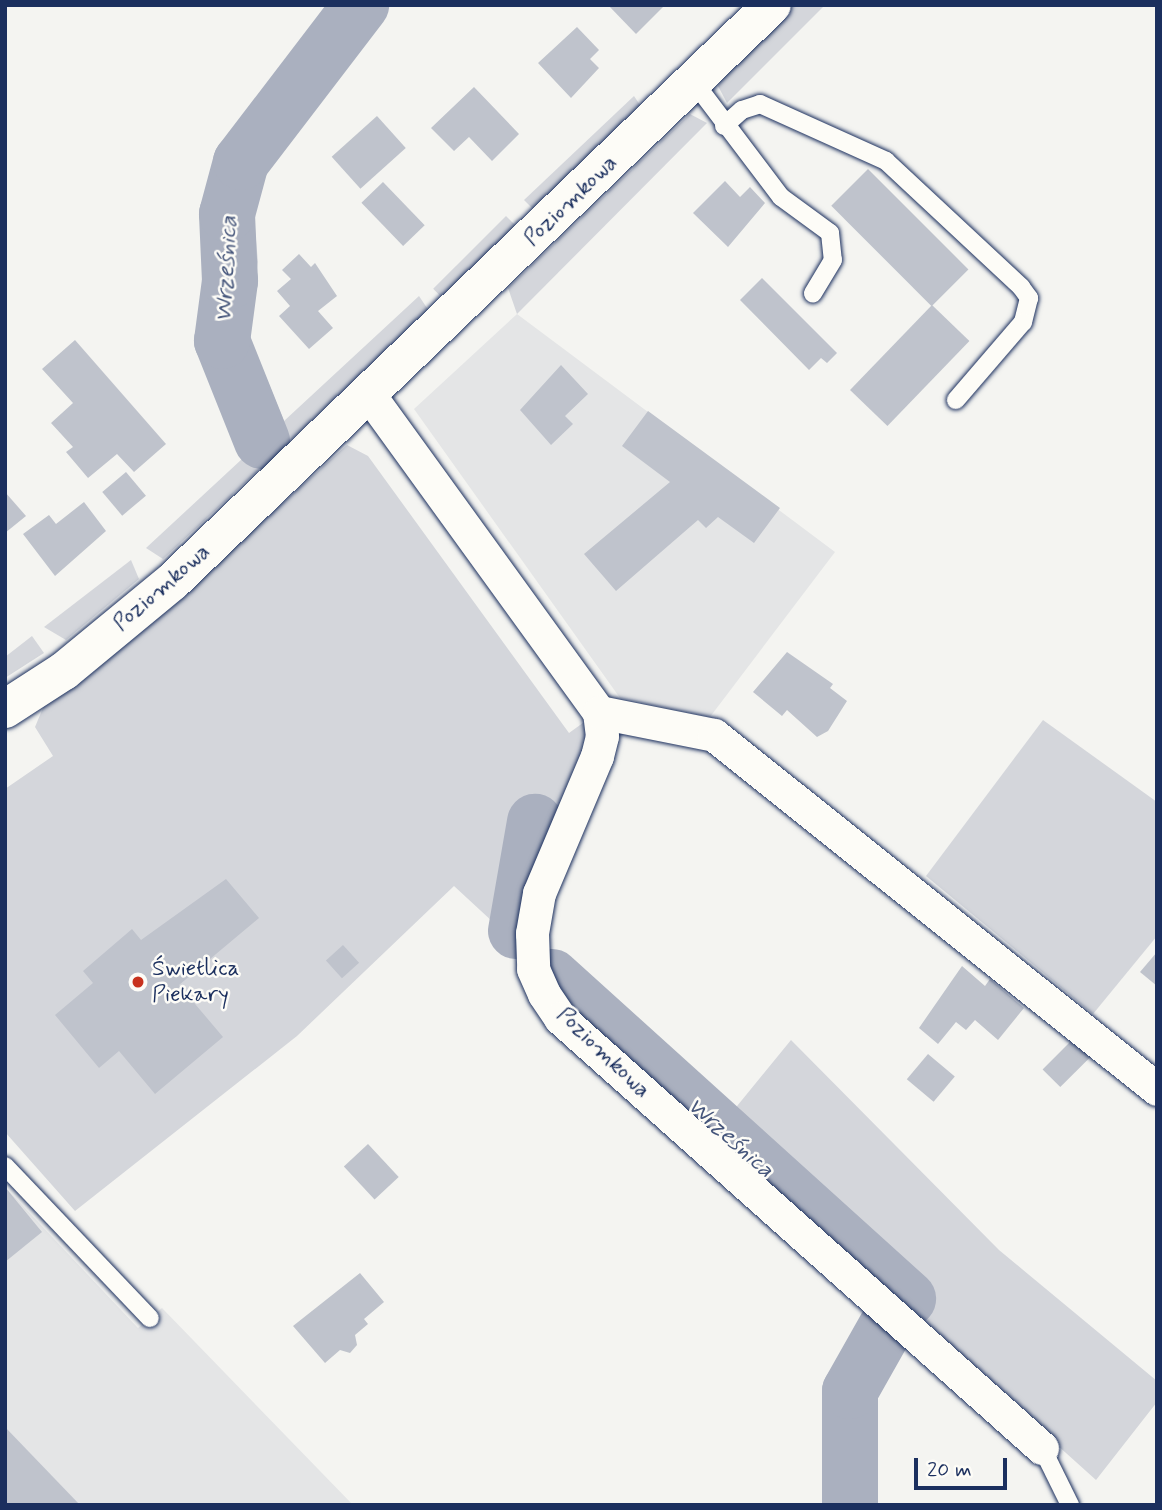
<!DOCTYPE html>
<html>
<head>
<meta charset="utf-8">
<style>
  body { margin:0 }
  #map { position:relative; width:1162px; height:1510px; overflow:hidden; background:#f4f4f1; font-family:Mynerve,sans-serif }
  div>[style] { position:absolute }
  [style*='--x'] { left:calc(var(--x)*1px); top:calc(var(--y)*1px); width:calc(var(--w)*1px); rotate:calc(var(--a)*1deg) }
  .built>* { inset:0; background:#e4e5e6 }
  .green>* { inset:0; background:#d4d6db; transform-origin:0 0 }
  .river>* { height:56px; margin:-28px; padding:0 28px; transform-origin:28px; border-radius:28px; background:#aab0bf }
  .building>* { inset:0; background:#bfc3cc; transform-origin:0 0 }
  .roads { filter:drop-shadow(0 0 2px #1b2f5e) drop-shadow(0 0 2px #1b2f5e) }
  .service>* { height:18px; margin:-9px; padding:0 9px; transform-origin:9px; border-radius:9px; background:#fdfcf7 }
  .minor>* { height:33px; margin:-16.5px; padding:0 16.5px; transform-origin:16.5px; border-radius:16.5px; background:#fdfcf7 }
  .tertiary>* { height:38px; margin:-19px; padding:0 19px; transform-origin:19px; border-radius:19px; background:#fdfcf7 }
  .dots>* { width:19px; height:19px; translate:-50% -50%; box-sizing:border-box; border:4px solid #fdfcf7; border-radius:50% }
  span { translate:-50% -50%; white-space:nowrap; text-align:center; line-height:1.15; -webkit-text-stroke:5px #fdfcf7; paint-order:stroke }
  .street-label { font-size:23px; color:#1b2f5e }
  .poi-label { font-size:23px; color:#1b2f5e }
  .left { translate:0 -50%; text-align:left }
  .water-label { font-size:24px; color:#46567b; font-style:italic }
  .frame { position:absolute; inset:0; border:7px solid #1b2f5e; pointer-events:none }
  .scale { position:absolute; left:914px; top:1458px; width:93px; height:32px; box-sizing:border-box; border:4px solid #1b2f5e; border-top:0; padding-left:9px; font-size:21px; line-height:24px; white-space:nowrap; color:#1b2f5e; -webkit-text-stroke:5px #fdfcf7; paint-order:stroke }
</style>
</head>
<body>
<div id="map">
  <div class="built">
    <div style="clip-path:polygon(517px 314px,835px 552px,710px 717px,620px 698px,414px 409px)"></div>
    <div style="clip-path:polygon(5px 1187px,138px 1328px,162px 1308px,353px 1505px,5px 1505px)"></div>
  </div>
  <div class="green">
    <div style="clip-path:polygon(347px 5px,388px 5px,283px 142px,252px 195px,258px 262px,247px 331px,284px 421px,419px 296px,429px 311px,163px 559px,146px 548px,242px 459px,208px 337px,208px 314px,217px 285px,213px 217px,229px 160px)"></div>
    <div style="clip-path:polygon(794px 5px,825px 5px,727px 103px,718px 86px,725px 74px)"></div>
    <div style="clip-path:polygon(634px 96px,640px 105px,534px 210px,524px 200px)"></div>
    <div style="clip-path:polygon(690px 114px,707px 123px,517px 314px,508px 288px)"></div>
    <div style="left:506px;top:216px;width:16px;height:103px;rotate:45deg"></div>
    <div style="clip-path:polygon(347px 445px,368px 456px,569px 733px,587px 720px,592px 731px,520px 947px,454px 886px,297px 1036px,75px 1211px,5px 1132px,5px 789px,53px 756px,35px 727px,45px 703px,200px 578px)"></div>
    <div style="clip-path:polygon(131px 560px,139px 579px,66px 640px,44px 627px)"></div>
    <div style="clip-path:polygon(32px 636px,44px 653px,5px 678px,5px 657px)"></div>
    <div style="clip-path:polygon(1043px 720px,1157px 802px,1157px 936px,1093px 1014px,926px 876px)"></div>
    <div style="clip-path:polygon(543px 946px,733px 1111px,791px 1040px,999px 1250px,1157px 1381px,1157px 1402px,1096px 1480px,555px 993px)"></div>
  </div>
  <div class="river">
    <div style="--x:262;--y:441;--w:108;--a:-111.8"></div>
    <div style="--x:222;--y:341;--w:61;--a:-82.4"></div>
    <div style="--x:230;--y:281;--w:67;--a:-92.6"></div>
    <div style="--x:227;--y:214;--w:54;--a:-74.9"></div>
    <div style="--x:241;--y:162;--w:198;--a:-52.6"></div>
    <div style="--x:516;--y:931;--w:111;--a:-80.1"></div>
    <div style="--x:552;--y:977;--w:480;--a:42.1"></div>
    <div style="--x:850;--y:1505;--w:114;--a:-90"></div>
    <div style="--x:850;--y:1391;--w:73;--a:-60.6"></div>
  </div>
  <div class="building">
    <div style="clip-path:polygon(608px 5px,665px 5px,636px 34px)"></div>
    <div style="clip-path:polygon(577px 27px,599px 50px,590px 59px,599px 68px,571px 98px,538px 63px)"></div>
    <div style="clip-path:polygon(474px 87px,519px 134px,492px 161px,469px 137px,454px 151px,431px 128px)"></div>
    <div style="left:377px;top:116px;width:43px;height:61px;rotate:48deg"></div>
    <div style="left:868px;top:169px;width:142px;height:52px;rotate:45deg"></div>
    <div style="clip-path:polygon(725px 181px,740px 197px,750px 187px,765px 203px,728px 247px,693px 213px)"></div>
    <div style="left:383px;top:182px;width:60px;height:30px;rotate:46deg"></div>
    <div style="clip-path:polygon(299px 254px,311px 267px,315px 263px,337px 296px,318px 311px,333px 328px,309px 349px,279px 316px,290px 306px,277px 291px,291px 279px,282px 270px)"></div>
    <div style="clip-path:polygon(762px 278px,837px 353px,827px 363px,821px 358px,809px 370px,740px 300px)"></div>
    <div style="left:932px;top:305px;width:52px;height:118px;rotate:44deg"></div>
    <div style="clip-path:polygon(75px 340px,166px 444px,134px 472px,117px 454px,88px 478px,66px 452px,73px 447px,51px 423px,73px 403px,42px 369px)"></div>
    <div style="clip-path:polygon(561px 365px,588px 394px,565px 416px,573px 424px,551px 445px,520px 410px)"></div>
    <div style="clip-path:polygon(648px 411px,780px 508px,754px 543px,718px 517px,706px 528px,698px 520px,616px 591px,584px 554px,670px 482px,622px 446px)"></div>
    <div style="left:126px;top:472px;width:31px;height:31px;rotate:50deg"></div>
    <div style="clip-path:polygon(5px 492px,26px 516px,5px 533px)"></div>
    <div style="clip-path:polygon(84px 502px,106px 531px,55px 576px,23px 534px,49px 515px,56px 524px)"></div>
    <div style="clip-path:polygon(787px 652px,833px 684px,830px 688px,847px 701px,828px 731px,817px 737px,787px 710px,782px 716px,753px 692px)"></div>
    <div style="clip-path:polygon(226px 879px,259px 918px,179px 985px,223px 1037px,155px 1094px,119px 1051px,99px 1068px,55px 1015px,93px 983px,83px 971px,132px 929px,141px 940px)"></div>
    <div style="left:343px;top:945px;width:24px;height:23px;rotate:48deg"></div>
    <div style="clip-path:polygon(1157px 952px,1157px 986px,1140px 972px)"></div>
    <div style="clip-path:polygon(962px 966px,985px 986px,990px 979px,1024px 1008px,998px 1040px,975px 1020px,966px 1030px,956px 1022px,938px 1044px,919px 1028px)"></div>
    <div style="left:1073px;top:1039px;width:25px;height:43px;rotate:45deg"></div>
    <div style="left:928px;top:1054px;width:35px;height:33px;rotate:40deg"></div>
    <div style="left:368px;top:1144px;width:45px;height:33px;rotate:47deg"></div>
    <div style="clip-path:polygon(5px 1187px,42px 1232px,5px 1262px)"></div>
    <div style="clip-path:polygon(360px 1273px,384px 1302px,364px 1319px,368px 1324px,355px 1335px,357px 1345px,350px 1353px,340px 1350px,325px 1363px,293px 1326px)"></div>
    <div style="clip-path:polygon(5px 1427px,80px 1505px,5px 1505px)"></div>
  </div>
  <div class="roads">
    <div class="service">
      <div style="--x:694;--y:82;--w:144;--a:52.9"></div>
      <div style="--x:781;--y:197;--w:61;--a:36.3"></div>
      <div style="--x:830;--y:233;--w:27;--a:84"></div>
      <div style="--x:833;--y:260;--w:39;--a:121"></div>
      <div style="--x:724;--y:126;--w:24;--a:-42"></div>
      <div style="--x:742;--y:110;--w:19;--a:-18"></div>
      <div style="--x:760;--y:104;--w:138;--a:24.3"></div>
      <div style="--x:886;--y:161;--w:185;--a:43"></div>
      <div style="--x:1021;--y:287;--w:14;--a:54"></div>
      <div style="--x:1029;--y:298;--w:25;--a:104"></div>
      <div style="--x:1023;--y:322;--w:103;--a:130.7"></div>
      <div style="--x:5;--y:1166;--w:210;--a:46.4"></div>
      <div style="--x:1042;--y:1448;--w:64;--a:63.8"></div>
    </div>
    <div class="minor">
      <div style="--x:370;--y:396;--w:390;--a:54.1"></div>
      <div style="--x:599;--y:712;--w:24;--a:83"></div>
      <div style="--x:602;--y:736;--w:21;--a:104"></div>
      <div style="--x:597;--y:756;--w:149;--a:112.9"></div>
      <div style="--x:539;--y:893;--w:41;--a:99.9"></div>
      <div style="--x:532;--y:933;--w:36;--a:88"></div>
      <div style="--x:533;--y:969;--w:27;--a:66"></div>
      <div style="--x:544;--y:994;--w:29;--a:56"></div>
      <div style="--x:560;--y:1018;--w:646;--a:41.74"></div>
      <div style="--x:599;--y:712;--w:117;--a:11.3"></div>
      <div style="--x:714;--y:735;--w:567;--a:38.63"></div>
    </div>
    <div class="tertiary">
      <div style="--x:5;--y:709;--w:70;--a:-32.8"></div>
      <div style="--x:64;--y:671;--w:140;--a:-39.5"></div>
      <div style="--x:172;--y:582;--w:832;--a:-43.88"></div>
    </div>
  </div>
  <div class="dots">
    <div style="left:138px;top:982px;background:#c8321e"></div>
  </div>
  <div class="street-label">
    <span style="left:571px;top:201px;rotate:-44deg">Poziomkowa</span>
    <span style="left:162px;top:588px;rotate:-41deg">Poziomkowa</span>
    <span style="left:603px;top:1053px;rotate:44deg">Poziomkowa</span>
  </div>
  <div class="poi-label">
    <span class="left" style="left:152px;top:982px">Świetlica<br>Piekary</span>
  </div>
  <div class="water-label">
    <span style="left:227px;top:269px;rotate:-87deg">Wrześnica</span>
    <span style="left:730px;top:1138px;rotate:42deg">Wrześnica</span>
  </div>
  <div class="frame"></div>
  <div class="scale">20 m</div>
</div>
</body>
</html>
